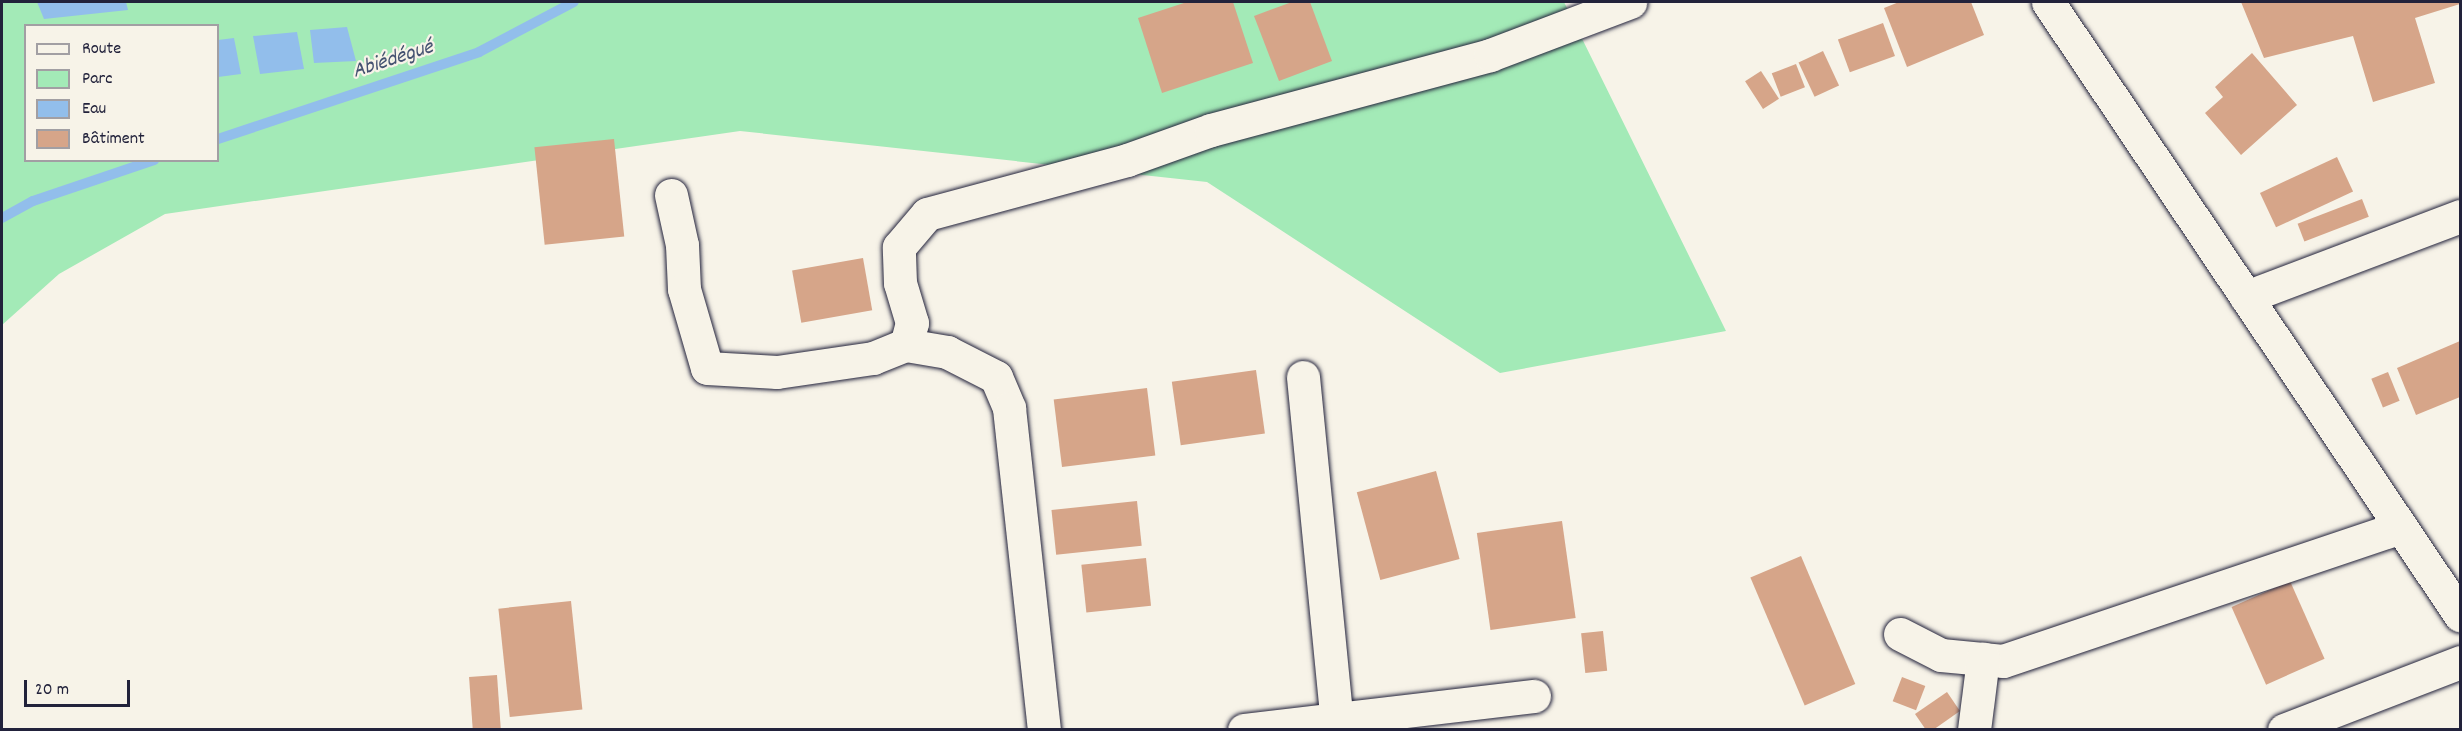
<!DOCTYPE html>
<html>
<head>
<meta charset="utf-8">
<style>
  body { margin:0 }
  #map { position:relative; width:2462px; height:731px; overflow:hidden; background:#f7f3e8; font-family:Dekko,sans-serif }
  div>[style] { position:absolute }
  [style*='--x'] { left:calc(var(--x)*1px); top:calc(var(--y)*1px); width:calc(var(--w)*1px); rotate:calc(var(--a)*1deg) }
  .green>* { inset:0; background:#a3eab7 }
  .water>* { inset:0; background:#92beeb }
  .stream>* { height:10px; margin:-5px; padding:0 5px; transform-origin:5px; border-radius:5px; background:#92beeb }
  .building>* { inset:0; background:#d6a589; transform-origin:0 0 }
  .roads { filter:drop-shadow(0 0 2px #22223b) drop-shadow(0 0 2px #22223b) }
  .street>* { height:33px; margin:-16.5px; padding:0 16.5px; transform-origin:16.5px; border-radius:16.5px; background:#f7f3e8 }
  .secondary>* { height:33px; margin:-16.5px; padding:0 16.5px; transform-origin:16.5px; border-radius:16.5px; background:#f7f3e8 }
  span { translate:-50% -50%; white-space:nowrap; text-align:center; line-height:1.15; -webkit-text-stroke:4.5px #f7f3e8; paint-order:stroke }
  .water-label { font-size:22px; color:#445170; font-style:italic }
  .frame { position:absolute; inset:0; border:3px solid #22223b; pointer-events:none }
  .legend { position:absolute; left:24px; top:24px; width:195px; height:138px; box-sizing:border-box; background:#f7f3e8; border:2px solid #a29fa3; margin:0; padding:8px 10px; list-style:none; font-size:18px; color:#22223b }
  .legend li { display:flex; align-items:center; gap:12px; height:30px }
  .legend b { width:30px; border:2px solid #a29fa3 }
  .scale { position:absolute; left:24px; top:680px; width:106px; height:27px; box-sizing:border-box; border:3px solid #22223b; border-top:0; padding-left:8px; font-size:18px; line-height:21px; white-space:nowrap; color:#22223b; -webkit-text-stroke:4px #f7f3e8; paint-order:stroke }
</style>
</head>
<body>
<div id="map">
  <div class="green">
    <div style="clip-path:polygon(evenodd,2px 2px,1564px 2px,1726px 331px,1500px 373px,1207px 182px,740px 131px,165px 214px,59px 274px,2px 325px,2px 2px,26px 26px,218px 26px,218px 160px,26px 160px,26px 26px)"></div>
  </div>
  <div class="water">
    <div style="clip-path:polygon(37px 2px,126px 2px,128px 10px,44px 19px)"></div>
    <div style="clip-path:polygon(347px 27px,356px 61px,314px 63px,310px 30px)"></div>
    <div style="clip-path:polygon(297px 32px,304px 69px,260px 74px,253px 36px)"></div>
    <div style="clip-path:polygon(234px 38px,241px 74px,218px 77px,218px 40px)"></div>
  </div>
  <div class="stream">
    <div style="--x:218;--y:139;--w:275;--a:-18.4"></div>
    <div style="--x:479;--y:52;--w:107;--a:-27.8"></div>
    <div style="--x:2;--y:218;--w:35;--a:-29"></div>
    <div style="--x:33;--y:201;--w:128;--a:-18.7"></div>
  </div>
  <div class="building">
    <div style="clip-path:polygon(1187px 2px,1233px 2px,1253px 63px,1162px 93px,1138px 18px)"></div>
    <div style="clip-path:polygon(1292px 2px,1310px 2px,1332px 61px,1279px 81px,1254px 16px)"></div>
    <div style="clip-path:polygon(1899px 2px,1971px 2px,1984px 35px,1907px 67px,1884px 8px)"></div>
    <div style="clip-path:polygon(2241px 2px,2460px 2px,2460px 4px,2415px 18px,2435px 83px,2373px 102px,2353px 36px,2264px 58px)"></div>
    <div style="left:1883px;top:23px;width:35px;height:48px;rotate:70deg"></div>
    <div style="left:1823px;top:51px;width:38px;height:27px;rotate:65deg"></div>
    <div style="clip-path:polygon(2252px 53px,2297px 105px,2241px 155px,2205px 113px,2223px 97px,2215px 87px)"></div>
    <div style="left:1796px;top:64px;width:25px;height:26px;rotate:69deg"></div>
    <div style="left:1761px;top:71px;width:33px;height:19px;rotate:57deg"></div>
    <div style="left:614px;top:139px;width:98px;height:80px;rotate:84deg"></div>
    <div style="left:2337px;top:157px;width:38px;height:85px;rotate:65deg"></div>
    <div style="left:2362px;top:199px;width:19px;height:69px;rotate:69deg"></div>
    <div style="left:863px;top:258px;width:53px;height:72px;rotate:80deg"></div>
    <div style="clip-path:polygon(2460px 341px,2460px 397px,2416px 415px,2397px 368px)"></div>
    <div style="left:1256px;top:370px;width:64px;height:85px;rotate:82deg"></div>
    <div style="left:2388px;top:372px;width:31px;height:18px;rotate:68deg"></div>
    <div style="left:1147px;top:388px;width:68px;height:94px;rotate:83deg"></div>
    <div style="left:1436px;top:471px;width:91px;height:82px;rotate:75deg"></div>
    <div style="left:1137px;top:501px;width:45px;height:86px;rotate:84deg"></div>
    <div style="left:1562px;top:521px;width:98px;height:86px;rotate:82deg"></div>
    <div style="left:1801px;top:556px;width:139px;height:55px;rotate:67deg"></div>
    <div style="left:1146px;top:558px;width:48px;height:65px;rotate:84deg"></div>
    <div style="left:2290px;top:581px;width:85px;height:64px;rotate:66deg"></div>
    <div style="left:571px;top:601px;width:109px;height:73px;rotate:84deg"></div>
    <div style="left:1603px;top:631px;width:40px;height:22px;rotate:84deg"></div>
    <div style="left:497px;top:675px;width:55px;height:28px;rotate:86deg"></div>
    <div style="left:1902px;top:677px;width:25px;height:26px;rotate:21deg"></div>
    <div style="clip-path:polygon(1947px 692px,1960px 711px,1933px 730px,1926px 730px,1915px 714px)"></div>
  </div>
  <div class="roads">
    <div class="street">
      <div style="--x:671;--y:195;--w:51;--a:77.6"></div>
      <div style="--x:682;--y:245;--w:44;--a:87.4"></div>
      <div style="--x:684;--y:289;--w:82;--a:73.8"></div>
      <div style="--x:707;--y:368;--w:70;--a:3.3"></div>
      <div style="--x:777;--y:372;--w:97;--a:-8.3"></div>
      <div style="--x:873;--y:358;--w:35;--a:-22"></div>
      <div style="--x:906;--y:345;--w:23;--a:-75"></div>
      <div style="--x:912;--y:323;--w:42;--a:-106.7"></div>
      <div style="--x:900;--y:283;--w:36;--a:-92"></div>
      <div style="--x:899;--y:247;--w:43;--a:-49.7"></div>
      <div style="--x:927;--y:214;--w:207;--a:-15.1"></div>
      <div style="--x:1127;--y:160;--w:89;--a:-19.7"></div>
      <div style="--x:1211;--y:130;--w:289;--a:-15"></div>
      <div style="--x:1490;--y:55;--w:150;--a:-20.7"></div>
      <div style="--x:2246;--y:297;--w:229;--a:-20.7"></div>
      <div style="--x:906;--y:345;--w:42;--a:9.7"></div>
      <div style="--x:947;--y:352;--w:55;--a:27"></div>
      <div style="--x:996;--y:377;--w:34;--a:67"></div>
      <div style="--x:1009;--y:408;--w:324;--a:83.8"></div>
      <div style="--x:1303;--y:377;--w:347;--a:84.4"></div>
      <div style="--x:1900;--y:634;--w:46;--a:27.1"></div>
      <div style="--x:1941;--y:655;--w:62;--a:5.5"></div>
      <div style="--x:2003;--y:661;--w:420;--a:-18.6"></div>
      <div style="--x:1244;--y:730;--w:292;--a:-6.7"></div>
      <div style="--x:1974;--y:730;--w:72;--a:-82.8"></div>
      <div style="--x:2284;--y:730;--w:189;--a:-21.1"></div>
    </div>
    <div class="secondary">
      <div style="--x:2048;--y:2;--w:739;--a:56.09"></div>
    </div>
  </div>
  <div class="water-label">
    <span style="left:393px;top:60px;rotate:-18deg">Abiédégué</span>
  </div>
  <div class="frame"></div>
  <ul class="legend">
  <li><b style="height:8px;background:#f7f3e8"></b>Route</li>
  <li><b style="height:16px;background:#a3eab7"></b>Parc</li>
  <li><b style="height:16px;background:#92beeb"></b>Eau</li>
  <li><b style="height:16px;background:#d6a589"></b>Bâtiment</li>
  </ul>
  <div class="scale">20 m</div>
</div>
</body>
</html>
